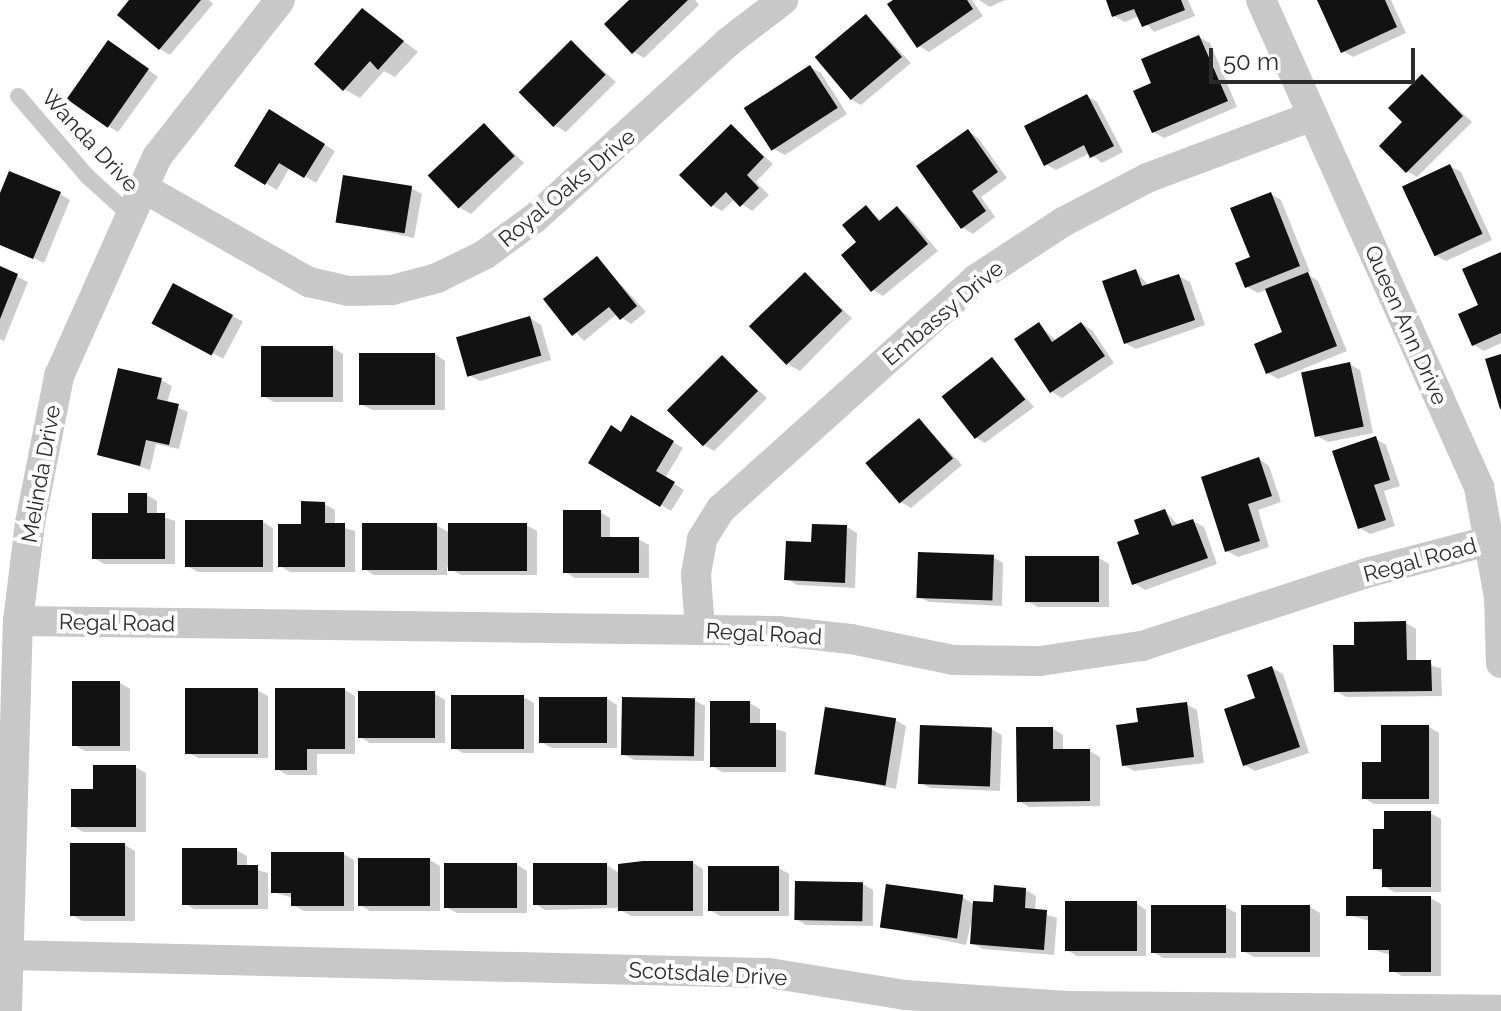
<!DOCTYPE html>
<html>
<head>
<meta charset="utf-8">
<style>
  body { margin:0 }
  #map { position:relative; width:1501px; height:1011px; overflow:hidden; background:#fff; font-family:Raleway,sans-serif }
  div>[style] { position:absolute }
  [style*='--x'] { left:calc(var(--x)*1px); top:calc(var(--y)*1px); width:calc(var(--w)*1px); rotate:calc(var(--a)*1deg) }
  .shadow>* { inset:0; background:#0003; transform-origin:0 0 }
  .building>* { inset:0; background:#121212; transform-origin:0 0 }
  .service>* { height:16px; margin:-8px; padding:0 8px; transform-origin:8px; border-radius:8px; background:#c8c8c8 }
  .minor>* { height:30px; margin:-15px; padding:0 15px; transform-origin:15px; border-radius:15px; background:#c8c8c8 }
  span { translate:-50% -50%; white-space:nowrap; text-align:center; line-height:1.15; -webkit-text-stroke:8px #fff; paint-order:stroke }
  .street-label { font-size:22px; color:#2b2b2b }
  .scale { position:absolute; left:1209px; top:48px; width:206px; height:36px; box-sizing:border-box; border:4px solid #2b2b2b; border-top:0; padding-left:10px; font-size:24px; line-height:28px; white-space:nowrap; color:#2b2b2b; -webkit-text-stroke:6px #fff; paint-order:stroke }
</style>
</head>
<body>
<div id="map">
  <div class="shadow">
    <div style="clip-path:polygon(132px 0,209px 0,213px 4px,170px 55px,160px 49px)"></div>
    <div style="clip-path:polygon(632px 0,695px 0,699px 5px,644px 58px,634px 52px)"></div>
    <div style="clip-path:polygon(897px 0,972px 0,983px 16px,929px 52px,919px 46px)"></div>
    <div style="clip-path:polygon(979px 0,1005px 0,990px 7px)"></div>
    <div style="clip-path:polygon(1108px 0,1188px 0,1195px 16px,1154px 32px,1139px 16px,1125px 22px,1114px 16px)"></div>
    <div style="clip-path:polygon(1320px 0,1391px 0,1406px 33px,1353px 57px,1343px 51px)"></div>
    <div style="clip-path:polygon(363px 10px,418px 52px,395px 77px,384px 71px,360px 98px,344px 89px)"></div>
    <div style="clip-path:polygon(867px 16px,911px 63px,861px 105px,850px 99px)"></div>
    <div style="clip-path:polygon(1199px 37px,1210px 43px,1237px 107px,1164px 138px,1153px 132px,1154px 84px)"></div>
    <div style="clip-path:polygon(571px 42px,616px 82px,566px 132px,556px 126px)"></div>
    <div style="clip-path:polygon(119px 48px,158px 77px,118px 132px,108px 126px)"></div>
    <div style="clip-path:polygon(810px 67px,821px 73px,847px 114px,785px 155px,774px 149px)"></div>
    <div style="clip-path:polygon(1422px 76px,1472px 122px,1417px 177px,1407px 171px,1405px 122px)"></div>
    <div style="clip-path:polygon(1087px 96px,1097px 102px,1123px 152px,1102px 163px,1090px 153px,1056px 170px,1045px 164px)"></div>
    <div style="clip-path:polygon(270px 112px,335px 151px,316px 183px,290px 167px,277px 190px,237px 166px)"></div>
    <div style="clip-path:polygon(485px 125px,524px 163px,471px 214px,460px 208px)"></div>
    <div style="clip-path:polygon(731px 126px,773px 164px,756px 182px,769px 195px,752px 211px,735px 199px,722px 211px,712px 205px)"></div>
    <div style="clip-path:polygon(968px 131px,978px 138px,1007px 178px,981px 197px,995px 217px,973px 234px,963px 228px)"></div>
    <div style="clip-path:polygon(1450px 166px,1461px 172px,1492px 240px,1446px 261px,1435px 255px)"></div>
    <div style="clip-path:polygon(411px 188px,422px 194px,414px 238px,338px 221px)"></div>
    <div style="clip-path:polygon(60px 194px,70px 200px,44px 263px,0 243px,0 198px)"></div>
    <div style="clip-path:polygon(1271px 194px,1281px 200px,1310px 272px,1306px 273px,1318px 281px,1347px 351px,1278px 379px,1268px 373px,1285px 333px,1267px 289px,1258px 293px,1247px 287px)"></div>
    <div style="clip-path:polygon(866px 208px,882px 221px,897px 209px,907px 215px,938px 251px,883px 296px,873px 290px,859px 242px)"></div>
    <div style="clip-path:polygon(1501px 254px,1501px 343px,1484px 351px,1474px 345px,1481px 306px)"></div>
    <div style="clip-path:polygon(597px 258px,646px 312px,631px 324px,617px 314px,584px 341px,545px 300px)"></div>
    <div style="clip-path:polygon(0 268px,28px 282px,4px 341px,0 339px)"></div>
    <div style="clip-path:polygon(1136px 271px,1149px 286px,1179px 276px,1190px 282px,1205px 325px,1136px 349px,1125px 343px)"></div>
    <div style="clip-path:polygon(805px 275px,852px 318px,800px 371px,789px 365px)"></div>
    <div style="left:174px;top:285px;width:78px;height:42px;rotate:28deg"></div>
    <div style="clip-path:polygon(530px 318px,541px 325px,551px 360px,480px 381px,469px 375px)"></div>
    <div style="clip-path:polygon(1039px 324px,1056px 341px,1082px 324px,1092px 330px,1114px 363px,1062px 398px,1052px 392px,1016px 339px)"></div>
    <div style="clip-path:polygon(333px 348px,343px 354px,343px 402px,274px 402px,263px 396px)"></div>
    <div style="clip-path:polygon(435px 354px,445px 361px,445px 410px,372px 410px,361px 404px)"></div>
    <div style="clip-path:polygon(722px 358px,767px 398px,714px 451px,704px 445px)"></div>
    <div style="clip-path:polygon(992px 359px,1034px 407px,985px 443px,975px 437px)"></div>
    <div style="clip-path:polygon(1349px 364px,1360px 370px,1373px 433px,1328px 442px,1317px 436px)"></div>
    <div style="clip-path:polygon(161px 380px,172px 386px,167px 403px,188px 412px,179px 449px,156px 444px,150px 470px,99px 454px)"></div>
    <div style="clip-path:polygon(632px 418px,683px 448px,665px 478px,684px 490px,671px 511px,590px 462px,622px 434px)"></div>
    <div style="clip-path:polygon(919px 420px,962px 465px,911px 508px,901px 502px)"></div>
    <div style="clip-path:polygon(1376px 439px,1386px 445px,1400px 486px,1384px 491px,1395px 526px,1370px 534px,1360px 528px)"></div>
    <div style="clip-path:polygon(1259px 459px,1269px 466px,1281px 502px,1258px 510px,1269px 547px,1238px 557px,1227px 551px)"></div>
    <div style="clip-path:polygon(147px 495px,157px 501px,157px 515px,175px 521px,175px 564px,104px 564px,94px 558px)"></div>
    <div style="clip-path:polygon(324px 504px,335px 510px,335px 525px,355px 531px,355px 572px,290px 572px,280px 566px,303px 526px)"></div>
    <div style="clip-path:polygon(1165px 511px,1179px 526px,1193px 521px,1204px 527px,1217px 564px,1145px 590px,1134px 583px,1142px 535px)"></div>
    <div style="clip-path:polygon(600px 512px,610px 518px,610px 539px,638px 539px,649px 545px,649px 578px,575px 578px,565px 572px)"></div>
    <div style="clip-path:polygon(263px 522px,273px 528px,273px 572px,198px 572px,187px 566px)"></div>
    <div style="clip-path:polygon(436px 525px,450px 533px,526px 525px,537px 531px,537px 575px,461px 575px,447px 567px,447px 575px,374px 575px,364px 569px)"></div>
    <div style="clip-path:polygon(847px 527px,857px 533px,855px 588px,797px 585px,787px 579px,813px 544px)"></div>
    <div style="clip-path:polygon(993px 557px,1003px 563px,1002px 606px,929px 602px,918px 596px)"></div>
    <div style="clip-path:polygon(1099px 558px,1109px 564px,1109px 607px,1038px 607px,1027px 601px)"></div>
    <div style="clip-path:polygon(1406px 623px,1416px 629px,1416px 662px,1441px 668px,1442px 696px,1346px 697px,1336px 691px,1356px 646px)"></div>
    <div style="clip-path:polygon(1272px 668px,1283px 674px,1309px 753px,1255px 771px,1245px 765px,1257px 700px)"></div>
    <div style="clip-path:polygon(120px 683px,130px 689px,130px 751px,85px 751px,74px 745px)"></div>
    <div style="clip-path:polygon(257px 690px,268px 696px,268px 758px,198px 758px,187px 752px)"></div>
    <div style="clip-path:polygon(345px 690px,355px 696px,355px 754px,317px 754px,317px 775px,287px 775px,277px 769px)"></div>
    <div style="clip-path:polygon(435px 694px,445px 700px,445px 743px,370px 743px,360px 737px)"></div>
    <div style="clip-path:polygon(523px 697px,534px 703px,534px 753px,463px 753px,453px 747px)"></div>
    <div style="clip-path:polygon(606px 698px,617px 705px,617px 748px,552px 748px,541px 742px)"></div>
    <div style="clip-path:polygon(694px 700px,705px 706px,704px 761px,634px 760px,623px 754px)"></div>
    <div style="clip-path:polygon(749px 703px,760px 709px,760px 725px,786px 732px,786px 772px,722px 772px,712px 766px)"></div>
    <div style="clip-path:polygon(1186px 704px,1197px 710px,1204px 763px,1134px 771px,1124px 765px,1140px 724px)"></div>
    <div style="clip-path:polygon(895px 720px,906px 726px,896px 789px,817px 772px)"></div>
    <div style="clip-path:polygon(1429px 727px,1439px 733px,1439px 804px,1374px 804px,1364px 798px,1383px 764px)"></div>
    <div style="clip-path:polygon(991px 729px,1002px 735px,1000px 791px,930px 788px,920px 782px)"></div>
    <div style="clip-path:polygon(1053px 729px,1063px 735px,1063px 751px,1090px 751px,1100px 757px,1100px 806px,1029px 807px,1019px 801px)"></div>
    <div style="clip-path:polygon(135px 767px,146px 773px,146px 832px,83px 832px,73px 826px,95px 791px)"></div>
    <div style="clip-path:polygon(1430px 813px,1441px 819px,1441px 892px,1394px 892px,1384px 886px,1384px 873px,1375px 868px,1386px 831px)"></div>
    <div style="clip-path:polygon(125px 845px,135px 851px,135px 921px,82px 921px,72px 915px)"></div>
    <div style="clip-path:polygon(236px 850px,247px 856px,247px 867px,268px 873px,268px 909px,194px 909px,184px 903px)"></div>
    <div style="clip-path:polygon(343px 854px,354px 860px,354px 911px,304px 911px,293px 905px,293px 898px,273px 892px)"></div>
    <div style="clip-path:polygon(430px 860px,440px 866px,440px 911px,370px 911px,360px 905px)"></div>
    <div style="clip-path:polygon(693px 863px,703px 869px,703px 916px,631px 916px,617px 908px,545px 910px,535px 904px,606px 865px,620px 873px)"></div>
    <div style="clip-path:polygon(517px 865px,527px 871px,527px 913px,457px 913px,446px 907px)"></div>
    <div style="clip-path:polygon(779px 868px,789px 874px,789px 916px,720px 916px,710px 910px)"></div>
    <div style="clip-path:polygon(863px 884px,873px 890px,873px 926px,806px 925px,796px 919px)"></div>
    <div style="clip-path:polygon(1026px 890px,1036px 896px,1035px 911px,1057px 918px,1054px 955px,983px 949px,972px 943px,975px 907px,966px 945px,882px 927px,962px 897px,975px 905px,995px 904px)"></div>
    <div style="clip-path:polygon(1430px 898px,1441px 904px,1441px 976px,1402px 976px,1391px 970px,1391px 955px,1370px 949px,1370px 921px,1348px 915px)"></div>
    <div style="clip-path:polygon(1136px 903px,1146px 910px,1146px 956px,1077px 956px,1067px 950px)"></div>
    <div style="clip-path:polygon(1225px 907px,1236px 913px,1236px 958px,1163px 958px,1153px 952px)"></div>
    <div style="clip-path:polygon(1310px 907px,1320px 913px,1320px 957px,1254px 957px,1243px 951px)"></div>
  </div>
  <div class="building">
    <div style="clip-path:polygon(129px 0,201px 0,159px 50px,117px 15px)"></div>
    <div style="clip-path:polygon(629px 0,688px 0,632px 54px,604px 24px)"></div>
    <div style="clip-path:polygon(893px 0,967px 0,973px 9px,917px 48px,887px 4px)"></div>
    <div style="clip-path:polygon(1106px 0,1181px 0,1185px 10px,1142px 27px,1134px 9px,1112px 17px)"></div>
    <div style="clip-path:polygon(1317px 0,1385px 0,1397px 27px,1341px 53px)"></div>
    <div style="clip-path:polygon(362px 8px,404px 41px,378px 70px,370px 61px,343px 91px,314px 64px)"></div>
    <div style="left:866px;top:14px;width:56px;height:67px;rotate:50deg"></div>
    <div style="clip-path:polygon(1199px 35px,1228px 101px,1152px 133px,1133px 91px,1151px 83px,1141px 59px)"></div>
    <div style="left:108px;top:40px;width:50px;height:72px;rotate:35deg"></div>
    <div style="left:571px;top:40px;width:49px;height:74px;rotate:45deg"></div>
    <div style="left:810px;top:65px;width:51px;height:79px;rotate:57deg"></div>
    <div style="clip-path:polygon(1422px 74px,1463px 116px,1406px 173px,1379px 146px,1402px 122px,1388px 108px)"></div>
    <div style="clip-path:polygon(1087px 94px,1114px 146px,1090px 158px,1084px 145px,1044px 166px,1024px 126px)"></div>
    <div style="clip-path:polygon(269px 109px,325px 144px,304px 178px,279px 163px,265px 185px,234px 166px)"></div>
    <div style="left:484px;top:123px;width:45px;height:77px;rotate:47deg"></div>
    <div style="clip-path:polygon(731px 124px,764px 157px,747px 175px,759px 188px,740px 207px,726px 192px,711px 207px,679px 175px)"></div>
    <div style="clip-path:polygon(968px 129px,998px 172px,972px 191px,986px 211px,961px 229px,916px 166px)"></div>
    <div style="left:1450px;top:164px;width:77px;height:53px;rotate:65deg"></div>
    <div style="clip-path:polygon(9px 171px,61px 192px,33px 259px,0 245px,0 193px)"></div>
    <div style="left:343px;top:175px;width:70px;height:48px;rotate:9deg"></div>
    <div style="clip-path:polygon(1271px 192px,1300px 266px,1245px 288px,1235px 263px,1250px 257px,1230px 208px)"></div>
    <div style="clip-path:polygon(866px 205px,879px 221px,897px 206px,928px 244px,871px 292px,841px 255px,856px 242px,842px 225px)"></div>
    <div style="clip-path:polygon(1501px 252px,1501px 333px,1472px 346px,1458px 314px,1478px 305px,1462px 269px)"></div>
    <div style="clip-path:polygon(597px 256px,637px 306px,620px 320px,609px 307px,572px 336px,543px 299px)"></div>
    <div style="clip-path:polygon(0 266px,18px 274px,0 319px)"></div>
    <div style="clip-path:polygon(1136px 269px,1142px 286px,1179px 274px,1195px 320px,1124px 344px,1102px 281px)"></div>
    <div style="left:805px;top:272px;width:54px;height:78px;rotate:46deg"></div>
    <div style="clip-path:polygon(1308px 272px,1337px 346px,1266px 374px,1254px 344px,1282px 332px,1265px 289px)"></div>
    <div style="left:173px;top:283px;width:68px;height:46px;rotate:28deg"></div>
    <div style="left:530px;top:316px;width:41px;height:77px;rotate:74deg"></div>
    <div style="clip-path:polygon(1039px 322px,1052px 342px,1081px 322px,1105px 356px,1050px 393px,1014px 339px)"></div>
    <div style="left:261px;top:346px;width:72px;height:51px"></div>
    <div style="left:359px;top:353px;width:76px;height:52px"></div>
    <div style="clip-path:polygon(1501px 354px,1501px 409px,1500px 409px,1485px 359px)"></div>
    <div style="left:722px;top:355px;width:51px;height:78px;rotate:45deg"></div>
    <div style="left:992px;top:357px;width:54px;height:64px;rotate:52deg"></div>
    <div style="left:1350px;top:362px;width:66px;height:50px;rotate:78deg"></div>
    <div style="clip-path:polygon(118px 368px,162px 378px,157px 399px,179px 404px,169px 445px,146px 440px,140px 466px,97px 455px)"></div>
    <div style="clip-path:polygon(631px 415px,674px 441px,656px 471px,675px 482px,660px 507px,588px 463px,611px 425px,621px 432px)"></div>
    <div style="left:919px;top:418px;width:53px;height:70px;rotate:50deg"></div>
    <div style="clip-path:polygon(1376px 436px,1390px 480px,1374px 485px,1386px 520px,1358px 529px,1332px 451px)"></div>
    <div style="clip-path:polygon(1259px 457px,1272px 496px,1248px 504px,1260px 541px,1225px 552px,1201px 477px)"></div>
    <div style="clip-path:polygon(128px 493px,147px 493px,147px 513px,165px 513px,165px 559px,92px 559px,92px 513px,128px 513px)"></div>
    <div style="clip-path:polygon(301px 501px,325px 502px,325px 523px,345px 523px,345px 567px,278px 567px,278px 524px,301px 524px)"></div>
    <div style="clip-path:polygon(1165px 509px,1172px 526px,1193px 519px,1208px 558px,1132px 585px,1117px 542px,1139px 534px,1134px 520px)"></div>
    <div style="clip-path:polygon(563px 510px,601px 510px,601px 537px,639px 537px,639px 573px,563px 573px)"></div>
    <div style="left:185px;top:520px;width:78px;height:47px"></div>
    <div style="left:362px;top:523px;width:75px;height:47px"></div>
    <div style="left:448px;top:523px;width:79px;height:48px"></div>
    <div style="clip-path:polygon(812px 524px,847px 525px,845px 583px,784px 580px,786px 541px,811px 542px)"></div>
    <div style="left:918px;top:552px;width:76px;height:46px;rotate:2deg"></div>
    <div style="left:1025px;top:556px;width:74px;height:46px"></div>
    <div style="clip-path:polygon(1406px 621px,1407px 660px,1431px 660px,1432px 691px,1334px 692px,1333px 645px,1354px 645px,1354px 622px)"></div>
    <div style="clip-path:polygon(1272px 666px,1300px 747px,1243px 766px,1224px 709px,1255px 698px,1247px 675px)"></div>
    <div style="left:72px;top:681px;width:48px;height:65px"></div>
    <div style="left:185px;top:688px;width:73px;height:66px"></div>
    <div style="clip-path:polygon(275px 688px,345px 688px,345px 749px,307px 749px,307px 770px,275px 770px)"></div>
    <div style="left:358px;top:691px;width:77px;height:47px"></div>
    <div style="left:451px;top:695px;width:73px;height:54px"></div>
    <div style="left:539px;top:697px;width:68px;height:46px"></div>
    <div style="left:622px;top:697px;width:73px;height:58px;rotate:1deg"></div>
    <div style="clip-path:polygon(710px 701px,750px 701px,750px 723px,776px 723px,776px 767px,710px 767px)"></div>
    <div style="clip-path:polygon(1187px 702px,1194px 757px,1122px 766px,1116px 725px,1138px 722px,1136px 708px)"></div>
    <div style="left:825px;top:707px;width:72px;height:68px;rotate:9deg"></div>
    <div style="left:920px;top:725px;width:72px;height:59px;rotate:2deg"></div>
    <div style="clip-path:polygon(1381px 725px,1429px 725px,1429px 799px,1362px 799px,1362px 762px,1381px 762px)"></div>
    <div style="clip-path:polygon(1016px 727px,1053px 727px,1053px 749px,1090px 749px,1090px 801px,1017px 802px)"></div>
    <div style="clip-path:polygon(93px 765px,136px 765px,136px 827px,71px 827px,71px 789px,93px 789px)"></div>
    <div style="clip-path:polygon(1384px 811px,1431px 811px,1431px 887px,1382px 887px,1382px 869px,1373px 869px,1373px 829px,1384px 829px)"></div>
    <div style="left:70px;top:843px;width:55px;height:73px"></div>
    <div style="clip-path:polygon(182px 848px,237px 848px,237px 865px,258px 865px,258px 905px,182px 905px)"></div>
    <div style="clip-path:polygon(271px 852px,344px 852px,344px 906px,291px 906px,291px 893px,271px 893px)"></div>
    <div style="left:358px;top:858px;width:72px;height:48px"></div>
    <div style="clip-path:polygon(643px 861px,693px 861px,693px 911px,618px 911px,618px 864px)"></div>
    <div style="left:444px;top:863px;width:73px;height:45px"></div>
    <div style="left:533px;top:863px;width:74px;height:42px"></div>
    <div style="left:708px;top:866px;width:71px;height:45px"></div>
    <div style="left:795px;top:881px;width:68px;height:39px;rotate:1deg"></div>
    <div style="left:886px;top:884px;width:78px;height:44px;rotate:8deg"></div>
    <div style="clip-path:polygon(994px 885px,1026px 888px,1025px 908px,1047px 910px,1044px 950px,970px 944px,973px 901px,993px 902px)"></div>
    <div style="clip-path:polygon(1346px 896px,1431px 896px,1431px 972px,1389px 972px,1389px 950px,1368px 950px,1368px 916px,1346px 916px)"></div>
    <div style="left:1065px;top:901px;width:72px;height:50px"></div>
    <div style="left:1151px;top:905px;width:75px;height:48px"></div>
    <div style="left:1241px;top:905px;width:69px;height:47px"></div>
  </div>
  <div class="service">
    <div style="--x:18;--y:96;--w:106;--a:49.2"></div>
    <div style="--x:87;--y:176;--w:58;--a:42.2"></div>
  </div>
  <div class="minor">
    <div style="--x:1261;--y:0;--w:534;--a:65.88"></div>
    <div style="--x:1479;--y:487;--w:112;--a:79.7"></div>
    <div style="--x:1499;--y:597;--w:66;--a:88.3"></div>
    <div style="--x:145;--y:189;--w:189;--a:29.6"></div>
    <div style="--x:309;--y:282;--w:41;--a:12.7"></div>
    <div style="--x:349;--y:291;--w:43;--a:-1.3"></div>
    <div style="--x:392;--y:290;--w:47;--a:-14.9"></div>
    <div style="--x:437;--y:278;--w:52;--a:-26.1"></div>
    <div style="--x:484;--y:255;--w:63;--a:-36"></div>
    <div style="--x:535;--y:218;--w:260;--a:-42.3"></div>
    <div style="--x:727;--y:43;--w:71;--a:-37.5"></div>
    <div style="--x:18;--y:621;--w:760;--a:0.75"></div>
    <div style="--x:778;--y:631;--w:73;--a:6.3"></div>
    <div style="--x:851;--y:639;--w:104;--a:11.6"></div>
    <div style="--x:953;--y:660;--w:87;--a:0.7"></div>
    <div style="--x:1040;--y:661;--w:103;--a:-8.4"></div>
    <div style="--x:1142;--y:646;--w:240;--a:-18"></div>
    <div style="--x:1370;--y:572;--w:126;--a:-14.7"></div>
    <div style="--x:700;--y:630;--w:56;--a:-94.1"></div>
    <div style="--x:696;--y:574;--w:36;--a:-80"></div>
    <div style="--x:702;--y:539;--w:36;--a:-58"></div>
    <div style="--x:721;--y:509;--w:343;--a:-42"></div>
    <div style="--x:976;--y:279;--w:104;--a:-33.2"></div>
    <div style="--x:1063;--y:222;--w:95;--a:-27.6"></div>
    <div style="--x:1147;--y:178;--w:177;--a:-20.5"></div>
    <div style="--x:9;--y:955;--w:760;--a:1.36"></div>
    <div style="--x:769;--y:973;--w:138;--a:9.2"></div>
    <div style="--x:905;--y:995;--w:163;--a:3.9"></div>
    <div style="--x:1068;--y:1006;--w:433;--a:0.5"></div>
    <div style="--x:7;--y:1011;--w:390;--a:-88.4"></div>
    <div style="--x:18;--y:621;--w:99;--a:-83"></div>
    <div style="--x:30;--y:523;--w:150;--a:-78.8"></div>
    <div style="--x:59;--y:376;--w:240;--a:-65.9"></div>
    <div style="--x:157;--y:157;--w:199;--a:-51.9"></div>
  </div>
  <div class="street-label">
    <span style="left:90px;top:141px;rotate:47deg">Wanda Drive</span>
    <span style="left:567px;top:188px;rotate:-40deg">Royal Oaks Drive</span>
    <span style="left:943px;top:313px;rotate:-40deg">Embassy Drive</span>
    <span style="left:1406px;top:325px;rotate:66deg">Queen Ann Drive</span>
    <span style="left:41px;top:474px;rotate:-80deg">Melinda Drive</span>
    <span style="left:1420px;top:560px;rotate:-15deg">Regal Road</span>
    <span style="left:117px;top:623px;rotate:1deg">Regal Road</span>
    <span style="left:764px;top:634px;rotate:3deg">Regal Road</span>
    <span style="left:708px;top:974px;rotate:3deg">Scotsdale Drive</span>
  </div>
  <div class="scale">50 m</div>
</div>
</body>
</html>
